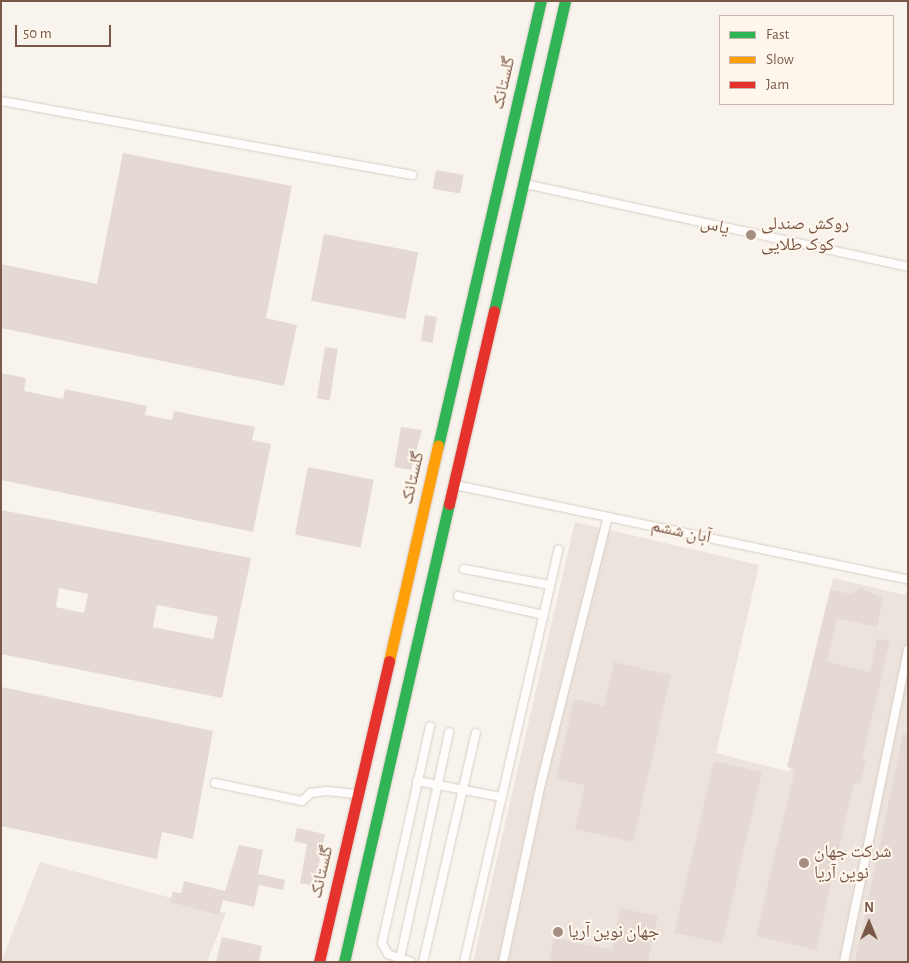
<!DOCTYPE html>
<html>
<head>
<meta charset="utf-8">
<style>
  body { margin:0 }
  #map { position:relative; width:909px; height:963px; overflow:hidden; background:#f8f3ec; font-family:"Alegreya Sans","Noto Naskh Arabic",sans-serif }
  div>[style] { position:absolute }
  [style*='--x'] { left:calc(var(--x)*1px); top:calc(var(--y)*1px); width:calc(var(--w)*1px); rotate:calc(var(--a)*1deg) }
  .industrial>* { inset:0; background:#ebe3dc }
  .building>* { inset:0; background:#e5dad3; transform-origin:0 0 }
  .roads { filter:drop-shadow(0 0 1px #d7cec8) drop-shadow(0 0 1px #d7cec8) }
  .lane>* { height:8px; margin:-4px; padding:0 4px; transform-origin:4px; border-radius:4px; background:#fefdfc }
  .fast>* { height:11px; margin:-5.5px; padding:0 5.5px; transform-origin:5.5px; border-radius:5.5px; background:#30b455 }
  .slow>* { height:11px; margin:-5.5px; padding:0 5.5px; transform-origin:5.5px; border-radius:5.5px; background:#ff9f0a }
  .jam>* { height:11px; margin:-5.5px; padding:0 5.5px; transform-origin:5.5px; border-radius:5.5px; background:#e5322d }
  .dots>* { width:14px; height:14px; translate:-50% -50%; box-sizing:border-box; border:2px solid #fff7ed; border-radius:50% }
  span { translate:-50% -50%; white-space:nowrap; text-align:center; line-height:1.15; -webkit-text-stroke:4px #fff7ed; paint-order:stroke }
  .street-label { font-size:18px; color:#795848 }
  .poi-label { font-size:18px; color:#795848 }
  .left { translate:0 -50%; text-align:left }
  .frame { position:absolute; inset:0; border:2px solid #795848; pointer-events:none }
  .legend { position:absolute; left:719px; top:15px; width:175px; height:90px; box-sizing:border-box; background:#fff7ed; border:1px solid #c9b7ab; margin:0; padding:6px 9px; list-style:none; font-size:15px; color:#795848 }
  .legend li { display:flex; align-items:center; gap:10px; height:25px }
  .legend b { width:25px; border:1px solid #c9b7ab }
  .north { position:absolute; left:844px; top:898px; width:50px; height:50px; -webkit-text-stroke:4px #fff7ed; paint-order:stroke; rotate:0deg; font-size:14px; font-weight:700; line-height:20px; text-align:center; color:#795848 }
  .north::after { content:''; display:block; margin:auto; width:18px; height:22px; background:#795848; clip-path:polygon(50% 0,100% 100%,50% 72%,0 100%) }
  .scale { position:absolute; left:15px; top:25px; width:96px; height:22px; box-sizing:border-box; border:2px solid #795848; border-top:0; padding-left:6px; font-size:15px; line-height:18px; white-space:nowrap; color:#795848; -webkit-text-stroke:4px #fff7ed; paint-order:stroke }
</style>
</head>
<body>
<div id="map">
  <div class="industrial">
    <div style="clip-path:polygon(575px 522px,759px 565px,716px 753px,790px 772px,833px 578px,905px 595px,908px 590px,908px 962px,473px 962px)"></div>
    <div style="clip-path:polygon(40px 862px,226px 913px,207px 962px,1px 962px)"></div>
  </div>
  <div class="building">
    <div style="clip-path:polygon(123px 153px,292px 186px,266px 318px,297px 325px,284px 386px,1px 328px,1px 264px,97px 284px)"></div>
    <div style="left:436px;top:170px;width:28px;height:19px;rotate:10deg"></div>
    <div style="left:324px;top:234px;width:96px;height:68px;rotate:11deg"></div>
    <div style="left:425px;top:315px;width:12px;height:26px;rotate:9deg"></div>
    <div style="left:325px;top:347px;width:13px;height:52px;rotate:9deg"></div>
    <div style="clip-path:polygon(1px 373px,26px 378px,24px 391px,63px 399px,65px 389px,147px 406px,145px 415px,172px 420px,174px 411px,255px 427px,252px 440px,271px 444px,253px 532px,1px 480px)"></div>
    <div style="clip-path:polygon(401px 427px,422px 430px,411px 470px,394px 467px)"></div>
    <div style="left:308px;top:467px;width:67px;height:69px;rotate:11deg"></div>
    <div style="clip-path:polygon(evenodd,1px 510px,251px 558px,222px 698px,1px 654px,1px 510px,59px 588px,88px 594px,84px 613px,56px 607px,59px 588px,1px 510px,157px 605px,218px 617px,213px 639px,153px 627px,157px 605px)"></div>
    <div style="clip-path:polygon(860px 588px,883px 598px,877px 627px,837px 618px,827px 662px,870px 672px,877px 639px,890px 641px,862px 759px,866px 760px,860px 784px,854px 783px,816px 950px,756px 936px,795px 769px,787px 767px,830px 590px,852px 594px)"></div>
    <div style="clip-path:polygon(614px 662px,671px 675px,633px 842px,575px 829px,585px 785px,556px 779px,574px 699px,604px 706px)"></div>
    <div style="clip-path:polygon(1px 687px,213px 731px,193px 839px,162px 832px,157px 859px,1px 826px)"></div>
    <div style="clip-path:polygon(903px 734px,908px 735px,908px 962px,855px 962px)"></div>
    <div style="left:714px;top:761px;width:49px;height:176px;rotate:13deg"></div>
    <div style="clip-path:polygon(297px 828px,325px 834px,314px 886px,300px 883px,307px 844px,294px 841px)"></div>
    <div style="clip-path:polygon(239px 845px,263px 850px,258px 874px,285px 880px,283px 890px,259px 885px,254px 907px,223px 900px,219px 915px,170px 902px,173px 892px,181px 893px,184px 881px,225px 891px)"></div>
    <div style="clip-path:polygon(620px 908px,658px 916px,648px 962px,549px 962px,554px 938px,612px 950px)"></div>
    <div style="clip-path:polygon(222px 937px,262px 946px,259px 962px,216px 962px)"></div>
  </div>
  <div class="roads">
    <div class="lane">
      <div style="--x:1;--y:101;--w:418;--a:10.2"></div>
      <div style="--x:525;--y:184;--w:392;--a:12.2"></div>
      <div style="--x:455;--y:485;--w:463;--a:11.8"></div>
      <div style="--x:464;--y:569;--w:87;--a:10.5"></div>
      <div style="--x:458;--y:596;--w:88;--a:12.5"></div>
      <div style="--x:417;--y:781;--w:86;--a:10.8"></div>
      <div style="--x:215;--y:783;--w:89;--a:11.7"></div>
      <div style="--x:302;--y:801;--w:12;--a:-42"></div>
      <div style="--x:311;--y:793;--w:16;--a:-7"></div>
      <div style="--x:327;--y:791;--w:29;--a:6"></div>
      <div style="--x:400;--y:959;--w:232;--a:-77.8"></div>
      <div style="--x:411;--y:962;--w:24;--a:-161"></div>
      <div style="--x:388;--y:954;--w:13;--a:-119"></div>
      <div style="--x:382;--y:943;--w:222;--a:-77.5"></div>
      <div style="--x:423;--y:962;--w:235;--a:-77"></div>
      <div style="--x:464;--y:962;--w:423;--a:-77.1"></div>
      <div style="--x:503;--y:962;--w:183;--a:-78"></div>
      <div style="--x:541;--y:783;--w:274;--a:-75.9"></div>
      <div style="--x:844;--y:962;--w:319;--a:-78.4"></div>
    </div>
    <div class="fast">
      <div style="--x:494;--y:311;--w:318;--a:-77.1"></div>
      <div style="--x:438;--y:446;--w:457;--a:-77"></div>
      <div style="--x:344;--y:962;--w:470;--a:-77.1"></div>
    </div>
    <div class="slow">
      <div style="--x:389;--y:661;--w:221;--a:-77.2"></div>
    </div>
    <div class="jam">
      <div style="--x:449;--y:504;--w:198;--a:-76.9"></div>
      <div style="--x:319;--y:962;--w:309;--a:-76.9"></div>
    </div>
  </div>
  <div class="dots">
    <div style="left:751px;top:235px;background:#a58e81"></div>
    <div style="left:804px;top:863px;background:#a58e81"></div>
    <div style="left:558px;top:932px;background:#a58e81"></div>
  </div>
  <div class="street-label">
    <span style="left:504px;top:83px;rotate:-77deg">گلستانک</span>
    <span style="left:715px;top:226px;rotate:14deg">یاس</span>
    <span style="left:413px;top:478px;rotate:-77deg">گلستانک</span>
    <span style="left:681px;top:532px;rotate:12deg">آبان ششم</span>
    <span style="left:322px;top:872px;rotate:-77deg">گلستانک</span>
  </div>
  <div class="poi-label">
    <span class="left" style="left:761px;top:235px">روکش صندلی<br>کوک طلایی</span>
    <span class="left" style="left:814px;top:863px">شرکت جهان<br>نوین آریا</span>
    <span class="left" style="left:568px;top:932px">جهان نوین آریا</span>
  </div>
  <div class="frame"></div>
  <ul class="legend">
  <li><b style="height:6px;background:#30b455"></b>Fast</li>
  <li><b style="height:6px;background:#ff9f0a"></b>Slow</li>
  <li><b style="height:6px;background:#e5322d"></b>Jam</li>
  </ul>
  <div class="north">N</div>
  <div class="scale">50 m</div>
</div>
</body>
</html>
